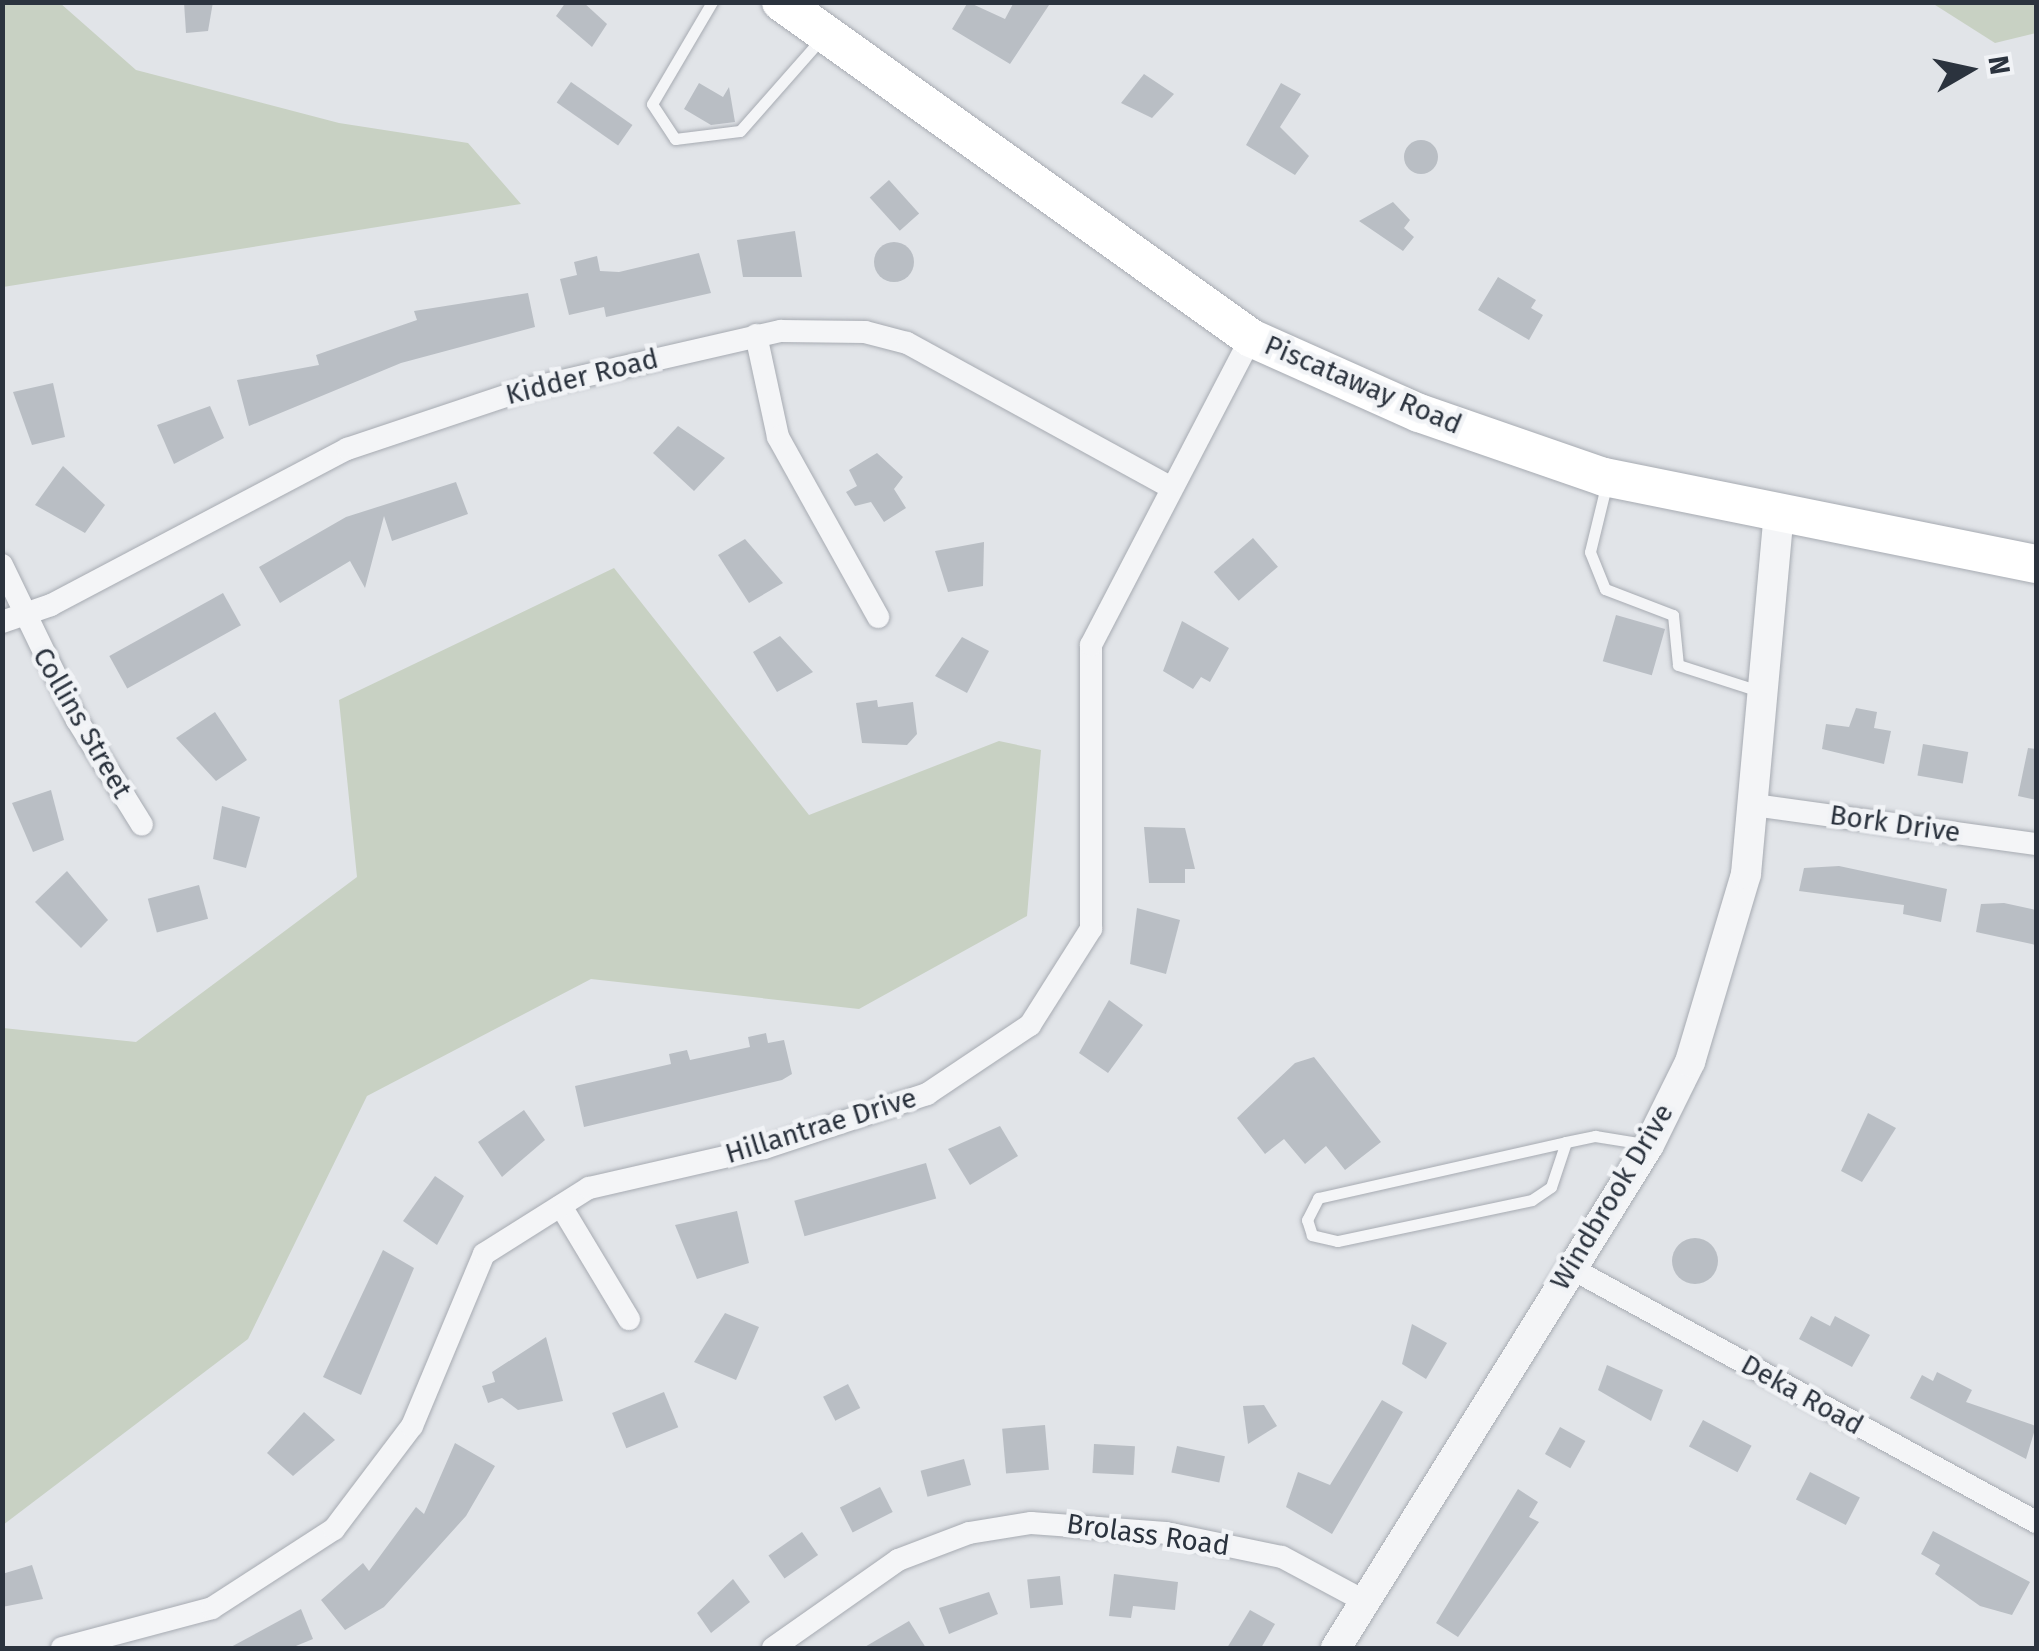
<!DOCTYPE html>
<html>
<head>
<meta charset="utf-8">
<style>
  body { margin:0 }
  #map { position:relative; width:2039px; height:1651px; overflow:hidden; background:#e1e4e8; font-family:"Fira Sans",sans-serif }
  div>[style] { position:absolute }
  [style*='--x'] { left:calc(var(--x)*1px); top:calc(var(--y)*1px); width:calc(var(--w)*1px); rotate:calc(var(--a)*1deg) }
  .green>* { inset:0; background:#c8d1c3 }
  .building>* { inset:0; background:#b9bec4; transform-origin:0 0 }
  .round { border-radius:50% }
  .roads { filter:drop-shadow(0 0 2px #a7abb2) drop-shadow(0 0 2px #a7abb2) }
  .service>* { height:11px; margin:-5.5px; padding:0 5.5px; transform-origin:5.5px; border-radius:5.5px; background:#f4f5f7 }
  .minor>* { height:22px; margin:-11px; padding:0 11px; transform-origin:11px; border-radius:11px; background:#f4f5f7 }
  .tertiary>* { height:30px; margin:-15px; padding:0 15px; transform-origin:15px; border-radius:15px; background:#f4f5f7 }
  .primary>* { height:38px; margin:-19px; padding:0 19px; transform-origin:19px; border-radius:19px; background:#fff }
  span { translate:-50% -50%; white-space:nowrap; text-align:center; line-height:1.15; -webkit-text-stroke:9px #f1f3f6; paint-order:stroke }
  .street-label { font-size:28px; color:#2b333e }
  .frame { position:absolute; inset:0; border:5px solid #2b333e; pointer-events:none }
  .north { position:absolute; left:1919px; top:20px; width:100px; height:100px; -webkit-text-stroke:8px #f1f3f6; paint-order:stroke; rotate:81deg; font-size:28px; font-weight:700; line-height:40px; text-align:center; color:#2b333e }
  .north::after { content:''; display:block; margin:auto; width:35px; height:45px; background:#2b333e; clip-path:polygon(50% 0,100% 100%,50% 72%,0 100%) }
</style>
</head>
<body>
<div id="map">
  <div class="green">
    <div style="clip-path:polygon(3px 2px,60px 3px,136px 70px,339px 123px,468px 143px,521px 204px,3px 287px)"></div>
    <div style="clip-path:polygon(1932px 3px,2036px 3px,2036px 33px,1995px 43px)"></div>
    <div style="clip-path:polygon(614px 568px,809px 815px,999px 741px,1041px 750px,1027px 916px,859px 1009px,591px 979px,367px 1096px,248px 1339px,3px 1525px,3px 1028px,136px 1042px,357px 877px,339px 700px)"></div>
  </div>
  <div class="building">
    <div style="clip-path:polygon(184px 2px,213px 2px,208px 31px,186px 33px)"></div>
    <div style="clip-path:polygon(566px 2px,583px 2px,607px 24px,592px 47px,556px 16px)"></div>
    <div style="clip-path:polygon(968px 2px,1005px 19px,1014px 2px,1051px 2px,1010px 64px,952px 29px)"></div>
    <div style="clip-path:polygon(1144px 74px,1174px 94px,1152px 118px,1121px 103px)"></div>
    <div style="left:571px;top:82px;width:75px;height:25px;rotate:35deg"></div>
    <div style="clip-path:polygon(699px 83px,723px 97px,729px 87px,735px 122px,711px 125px,684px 109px)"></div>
    <div style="clip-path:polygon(1281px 83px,1301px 94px,1280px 127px,1309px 156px,1295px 175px,1246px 145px)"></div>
    <div class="round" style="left:1404px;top:140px;width:34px;height:34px"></div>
    <div style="left:889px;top:180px;width:45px;height:26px;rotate:48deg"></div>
    <div style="clip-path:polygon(1393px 202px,1410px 220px,1404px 228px,1414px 237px,1403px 251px,1359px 221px)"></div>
    <div style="clip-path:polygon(795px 231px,802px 277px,743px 277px,737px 240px)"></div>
    <div class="round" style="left:874px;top:242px;width:40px;height:40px"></div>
    <div style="clip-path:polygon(699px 253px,711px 293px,606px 317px,604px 307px,569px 315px,560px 279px,577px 275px,574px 262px,597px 256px,600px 271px,619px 272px)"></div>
    <div style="clip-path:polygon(1498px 277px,1536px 300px,1531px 308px,1543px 315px,1529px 340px,1478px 310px)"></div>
    <div style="clip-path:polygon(528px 293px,535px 327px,401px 363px,249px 426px,237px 380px,319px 365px,316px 355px,417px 320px,414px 311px)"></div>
    <div style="clip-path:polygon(53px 383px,65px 437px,32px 445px,13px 392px)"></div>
    <div style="clip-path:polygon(210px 406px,224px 438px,174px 464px,157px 425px)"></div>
    <div style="clip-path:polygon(678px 426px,725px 458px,694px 491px,653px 453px)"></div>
    <div style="clip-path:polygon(877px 453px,903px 477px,894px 489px,906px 508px,884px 522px,871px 502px,855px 506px,846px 492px,857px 486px,849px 470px)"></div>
    <div style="clip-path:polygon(63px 466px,105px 505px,85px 533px,35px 505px)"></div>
    <div style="clip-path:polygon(456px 482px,468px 514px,392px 541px,384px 516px,365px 588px,350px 561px,280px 603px,259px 567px,346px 517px)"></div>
    <div style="left:1253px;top:538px;width:38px;height:52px;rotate:49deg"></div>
    <div style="clip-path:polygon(745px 539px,783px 583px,749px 603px,718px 555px)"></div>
    <div style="clip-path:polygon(984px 542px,983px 586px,948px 592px,935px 551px)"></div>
    <div style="left:223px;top:593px;width:37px;height:130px;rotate:61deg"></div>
    <div style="left:1616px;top:615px;width:51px;height:48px;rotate:16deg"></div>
    <div style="clip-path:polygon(1182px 621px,1229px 648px,1210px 682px,1201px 677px,1193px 689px,1163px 671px)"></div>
    <div style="clip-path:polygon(780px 636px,813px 672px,777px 692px,753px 652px)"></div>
    <div style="clip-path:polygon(962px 637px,989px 651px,967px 693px,935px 676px)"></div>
    <div style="clip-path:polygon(877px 700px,878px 707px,913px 702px,917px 734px,907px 745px,862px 743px,856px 703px)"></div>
    <div style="clip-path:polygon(1856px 708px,1877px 712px,1874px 728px,1891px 731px,1884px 764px,1822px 749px,1826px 724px,1849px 727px)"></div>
    <div style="clip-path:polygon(215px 712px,247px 760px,216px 781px,176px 738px)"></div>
    <div style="left:1923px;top:744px;width:46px;height:32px;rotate:10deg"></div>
    <div style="clip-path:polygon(2028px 748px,2036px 749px,2036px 800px,2018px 796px)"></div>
    <div style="clip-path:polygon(51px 790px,64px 840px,33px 852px,12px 803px)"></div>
    <div style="clip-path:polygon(222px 806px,260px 817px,246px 868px,213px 859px)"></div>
    <div style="clip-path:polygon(1144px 827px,1185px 828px,1195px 869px,1185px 869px,1185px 883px,1149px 883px)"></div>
    <div style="clip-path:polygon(1839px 866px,1947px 889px,1941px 922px,1903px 914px,1904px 905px,1799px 891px,1804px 868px)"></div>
    <div style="clip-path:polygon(67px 871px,108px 920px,81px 948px,35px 902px)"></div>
    <div style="left:199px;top:885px;width:35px;height:53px;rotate:75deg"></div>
    <div style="clip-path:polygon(2004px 903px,2036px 910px,2036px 945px,1976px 932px,1981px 904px)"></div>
    <div style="clip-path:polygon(1137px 908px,1180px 920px,1166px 974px,1130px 964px)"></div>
    <div style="clip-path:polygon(1109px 1000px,1143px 1025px,1108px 1073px,1079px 1053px)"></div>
    <div style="clip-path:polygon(766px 1033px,768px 1043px,784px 1040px,792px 1074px,782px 1080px,584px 1127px,575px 1086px,671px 1064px,669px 1054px,687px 1050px,690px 1060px,750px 1047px,748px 1037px)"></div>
    <div style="clip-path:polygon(1314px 1057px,1381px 1142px,1345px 1170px,1326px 1146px,1305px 1164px,1284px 1139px,1265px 1154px,1237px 1118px,1295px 1063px)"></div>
    <div style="clip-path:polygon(524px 1110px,545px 1140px,502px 1177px,478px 1142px)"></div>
    <div style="clip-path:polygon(1868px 1113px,1896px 1128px,1862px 1182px,1841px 1171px)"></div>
    <div style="clip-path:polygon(1000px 1126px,1018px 1156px,970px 1185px,948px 1149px)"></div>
    <div style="left:926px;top:1163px;width:37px;height:137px;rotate:74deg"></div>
    <div style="clip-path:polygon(435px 1176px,464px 1196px,437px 1245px,403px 1221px)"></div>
    <div style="clip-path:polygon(737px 1211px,749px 1263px,697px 1279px,675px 1225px)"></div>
    <div class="round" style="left:1672px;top:1238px;width:46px;height:46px"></div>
    <div style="clip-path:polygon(383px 1250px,414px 1268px,361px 1395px,323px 1377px)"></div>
    <div style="clip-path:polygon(725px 1313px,759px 1327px,736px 1380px,694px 1362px)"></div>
    <div style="clip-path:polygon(1811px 1316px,1830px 1326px,1835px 1316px,1870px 1335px,1852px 1367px,1799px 1339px)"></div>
    <div style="clip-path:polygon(1412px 1324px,1447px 1343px,1426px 1379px,1402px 1364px)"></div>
    <div style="clip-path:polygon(546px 1337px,563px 1401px,518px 1410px,502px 1398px,488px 1403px,482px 1386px,495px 1382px,492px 1372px)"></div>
    <div style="clip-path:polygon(1607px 1365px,1663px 1390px,1651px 1421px,1598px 1390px)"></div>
    <div style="clip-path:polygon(1937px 1372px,1972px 1390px,1966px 1402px,2036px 1426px,2026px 1459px,1910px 1398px,1922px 1375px,1933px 1381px)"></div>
    <div style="left:848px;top:1384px;width:27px;height:28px;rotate:63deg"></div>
    <div style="left:664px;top:1392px;width:38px;height:56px;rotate:68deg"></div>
    <div style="clip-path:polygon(1382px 1400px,1403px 1412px,1332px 1534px,1286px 1507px,1298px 1472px,1330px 1485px)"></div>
    <div style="clip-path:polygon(1264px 1405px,1277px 1426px,1248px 1444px,1243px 1406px)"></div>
    <div style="clip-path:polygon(304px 1412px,335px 1440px,293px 1476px,267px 1453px)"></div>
    <div style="left:1703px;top:1420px;width:55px;height:30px;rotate:28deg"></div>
    <div style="left:1045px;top:1425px;width:45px;height:43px;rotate:85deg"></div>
    <div style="left:1560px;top:1427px;width:29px;height:31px;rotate:29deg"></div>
    <div style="clip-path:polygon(455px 1443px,495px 1466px,466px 1516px,384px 1607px,345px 1630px,321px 1600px,363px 1563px,369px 1571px,416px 1507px,424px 1514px)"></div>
    <div style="left:1094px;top:1444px;width:41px;height:29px;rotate:3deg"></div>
    <div style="left:1177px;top:1446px;width:49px;height:27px;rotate:12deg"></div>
    <div style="left:964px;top:1459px;width:27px;height:45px;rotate:75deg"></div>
    <div style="left:1810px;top:1472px;width:56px;height:31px;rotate:27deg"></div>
    <div style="left:880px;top:1487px;width:28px;height:45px;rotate:63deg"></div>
    <div style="clip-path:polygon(1518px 1489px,1538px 1502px,1529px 1517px,1539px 1522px,1458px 1637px,1436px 1623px)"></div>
    <div style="clip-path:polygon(1933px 1531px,2030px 1582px,2012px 1615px,1980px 1606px,1935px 1574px,1940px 1565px,1921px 1554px)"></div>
    <div style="left:802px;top:1532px;width:28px;height:41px;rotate:55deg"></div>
    <div style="clip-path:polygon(32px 1565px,43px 1599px,2px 1607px,2px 1574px)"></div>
    <div style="clip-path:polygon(1114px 1574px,1178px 1582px,1175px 1610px,1133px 1606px,1131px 1618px,1109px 1616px)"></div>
    <div style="left:1060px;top:1576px;width:29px;height:33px;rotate:84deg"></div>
    <div style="clip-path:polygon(733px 1579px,750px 1602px,711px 1633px,697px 1613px)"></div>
    <div style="clip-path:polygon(989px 1592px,998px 1614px,949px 1634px,939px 1608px)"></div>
    <div style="clip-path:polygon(301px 1609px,313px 1639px,291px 1648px,229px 1648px)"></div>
    <div style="clip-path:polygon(1250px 1610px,1275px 1624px,1261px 1648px,1227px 1648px)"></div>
    <div style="clip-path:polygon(909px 1621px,926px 1648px,863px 1648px)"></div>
  </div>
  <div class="roads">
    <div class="service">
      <div style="--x:712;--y:2;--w:118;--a:120.5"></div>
      <div style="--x:652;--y:104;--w:42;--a:56.7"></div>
      <div style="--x:675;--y:139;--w:65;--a:-7"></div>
      <div style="--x:740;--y:131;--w:123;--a:-48.6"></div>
      <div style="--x:1607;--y:482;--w:72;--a:103.7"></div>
      <div style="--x:1590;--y:552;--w:40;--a:68"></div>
      <div style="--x:1605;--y:589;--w:73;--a:20.9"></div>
      <div style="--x:1673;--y:615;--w:50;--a:84.3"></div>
      <div style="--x:1678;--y:665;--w:82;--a:17.8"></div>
      <div style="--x:1566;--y:1142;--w:47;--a:108.4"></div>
      <div style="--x:1551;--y:1187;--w:23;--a:146"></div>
      <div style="--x:1532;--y:1200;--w:199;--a:168.1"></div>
      <div style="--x:1337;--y:1241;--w:26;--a:-167"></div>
      <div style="--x:1312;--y:1235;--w:16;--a:-108"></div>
      <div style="--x:1307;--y:1220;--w:25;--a:-63"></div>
      <div style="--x:1318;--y:1198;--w:254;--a:-12.7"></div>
      <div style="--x:1566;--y:1142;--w:30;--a:-12"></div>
      <div style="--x:1595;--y:1136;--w:51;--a:9.1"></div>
    </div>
    <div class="minor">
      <div style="--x:756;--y:335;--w:104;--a:77.8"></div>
      <div style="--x:778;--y:437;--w:206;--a:60.9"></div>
      <div style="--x:2;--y:565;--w:172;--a:64.2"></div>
      <div style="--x:77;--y:720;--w:123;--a:58.2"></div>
      <div style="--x:2;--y:622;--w:52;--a:-19.1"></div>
      <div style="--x:51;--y:605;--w:335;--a:-27.8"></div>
      <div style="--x:347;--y:449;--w:186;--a:-18.5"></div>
      <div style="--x:523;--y:390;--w:265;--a:-12.9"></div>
      <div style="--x:781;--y:331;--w:84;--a:0.7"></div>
      <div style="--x:865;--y:332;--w:43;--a:14.7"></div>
      <div style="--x:907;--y:343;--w:300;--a:28.7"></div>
      <div style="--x:1754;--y:805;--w:285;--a:7.9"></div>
      <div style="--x:561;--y:1206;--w:132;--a:59"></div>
      <div style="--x:1569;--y:1267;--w:532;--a:28.64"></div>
      <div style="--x:62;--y:1648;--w:155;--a:-14.9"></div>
      <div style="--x:212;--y:1608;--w:145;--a:-32.9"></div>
      <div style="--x:334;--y:1529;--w:129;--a:-52.9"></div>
      <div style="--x:412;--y:1426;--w:186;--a:-67.3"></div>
      <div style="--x:484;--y:1254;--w:124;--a:-32.2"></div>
      <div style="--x:589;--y:1188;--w:180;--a:-12.9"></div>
      <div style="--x:764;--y:1148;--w:172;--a:-18.3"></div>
      <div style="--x:927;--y:1094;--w:124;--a:-33.8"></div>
      <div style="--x:1030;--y:1025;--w:114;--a:-57.6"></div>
      <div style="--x:1091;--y:929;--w:284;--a:-90"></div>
      <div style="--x:1091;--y:645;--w:346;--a:-62.5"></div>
      <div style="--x:773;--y:1648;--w:153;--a:-35.1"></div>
      <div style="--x:898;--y:1560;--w:76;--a:-20.8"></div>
      <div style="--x:969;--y:1533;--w:63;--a:-9.2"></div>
      <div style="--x:1031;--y:1523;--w:135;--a:4.2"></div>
      <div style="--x:1166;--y:1533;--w:118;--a:11.7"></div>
      <div style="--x:1282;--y:1557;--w:93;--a:28.2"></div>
    </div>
    <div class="tertiary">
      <div style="--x:1336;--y:1648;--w:592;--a:-58.11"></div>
      <div style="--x:1649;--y:1145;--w:93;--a:-63.7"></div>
      <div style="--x:1690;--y:1062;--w:196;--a:-73.4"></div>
      <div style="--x:1746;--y:874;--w:356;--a:-84.8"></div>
    </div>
    <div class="primary">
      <div style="--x:781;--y:2;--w:578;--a:35.56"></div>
      <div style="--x:1251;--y:338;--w:184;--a:24.1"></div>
      <div style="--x:1419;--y:413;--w:196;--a:19.1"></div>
      <div style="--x:1604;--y:477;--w:441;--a:11.4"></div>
    </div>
  </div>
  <div class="street-label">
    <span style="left:582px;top:377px;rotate:-14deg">Kidder Road</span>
    <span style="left:1363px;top:385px;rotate:23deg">Piscataway Road</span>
    <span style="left:82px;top:723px;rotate:60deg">Collins Street</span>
    <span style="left:1895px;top:824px;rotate:8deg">Bork Drive</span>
    <span style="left:821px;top:1126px;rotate:-17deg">Hillantrae Drive</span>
    <span style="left:1612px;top:1197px;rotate:-59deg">Windbrook Drive</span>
    <span style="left:1802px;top:1395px;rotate:29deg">Deka Road</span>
    <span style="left:1148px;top:1535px;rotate:8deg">Brolass Road</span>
  </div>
  <div class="frame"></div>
  <div class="north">N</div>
</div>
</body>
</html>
